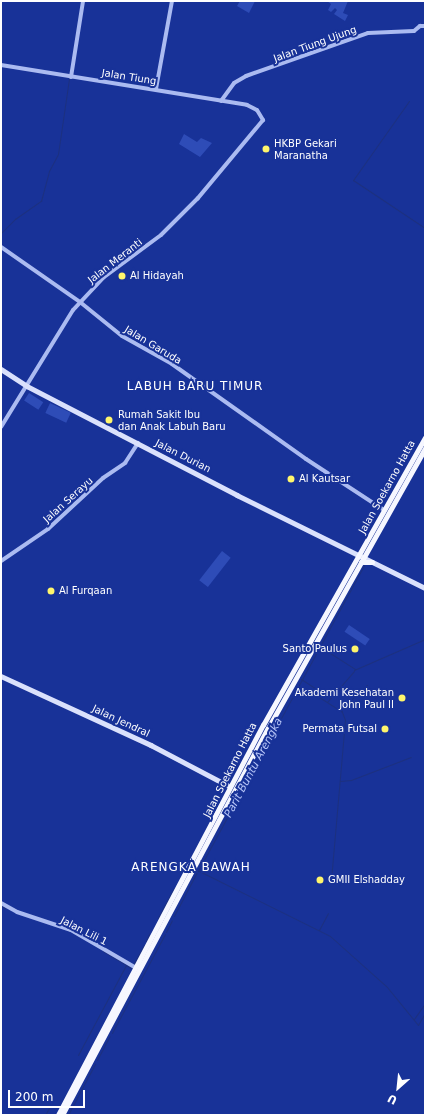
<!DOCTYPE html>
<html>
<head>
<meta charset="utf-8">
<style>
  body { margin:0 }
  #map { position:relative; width:426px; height:1116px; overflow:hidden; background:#183298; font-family:"DejaVu Sans",sans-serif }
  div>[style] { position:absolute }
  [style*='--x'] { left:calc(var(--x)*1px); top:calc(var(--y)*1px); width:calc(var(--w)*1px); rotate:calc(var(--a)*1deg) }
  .green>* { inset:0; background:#2e4cb7; transform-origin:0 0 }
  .stream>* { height:1px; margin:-0.5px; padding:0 0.5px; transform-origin:0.5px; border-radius:0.5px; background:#1d317f }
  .tertiary>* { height:4px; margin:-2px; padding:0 2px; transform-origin:2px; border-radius:2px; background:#abbbf1 }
  .secondary>* { height:4.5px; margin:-2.25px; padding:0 2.25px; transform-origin:2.25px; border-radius:2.25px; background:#dae1fc }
  .primary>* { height:5px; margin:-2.5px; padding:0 2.5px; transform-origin:2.5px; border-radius:2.5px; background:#f6f7ff }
  .dots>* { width:11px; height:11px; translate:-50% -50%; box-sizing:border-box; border:2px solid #183298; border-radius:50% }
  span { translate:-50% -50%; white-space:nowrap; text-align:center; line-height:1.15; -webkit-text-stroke:4px #183298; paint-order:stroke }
  .street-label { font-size:10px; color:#fff }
  .poi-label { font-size:10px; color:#fff }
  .left { translate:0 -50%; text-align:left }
  .right { translate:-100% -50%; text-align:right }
  .water-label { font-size:11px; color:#b8c6f8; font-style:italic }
  .quarter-label { font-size:12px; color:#fff; letter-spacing:1px }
  .frame { position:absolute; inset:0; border:2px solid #fff; pointer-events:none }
  .north { position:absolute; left:378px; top:1068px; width:40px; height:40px; -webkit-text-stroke:3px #183298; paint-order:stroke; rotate:207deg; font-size:11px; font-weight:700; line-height:16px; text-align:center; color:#fff }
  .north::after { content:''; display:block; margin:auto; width:14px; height:18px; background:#fff; clip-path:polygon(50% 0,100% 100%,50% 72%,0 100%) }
  .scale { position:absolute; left:8px; top:1090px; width:77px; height:18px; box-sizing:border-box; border:2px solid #fff; border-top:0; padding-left:5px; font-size:12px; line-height:14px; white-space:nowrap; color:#fff; -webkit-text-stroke:3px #183298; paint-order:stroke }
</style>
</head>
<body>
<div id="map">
  <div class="green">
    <div style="clip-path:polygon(240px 1px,255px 1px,249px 13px,237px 6px)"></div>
    <div style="clip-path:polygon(327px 1px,348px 1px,343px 13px,348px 15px,345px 21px,334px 14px,337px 10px,335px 8px,331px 12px,328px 10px,331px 4px)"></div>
    <div style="clip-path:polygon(184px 134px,197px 142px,201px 138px,212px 143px,200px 157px,179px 144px)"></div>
    <div style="left:29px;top:393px;width:17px;height:9px;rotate:33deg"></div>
    <div style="left:50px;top:403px;width:23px;height:11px;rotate:25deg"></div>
    <div style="left:222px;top:551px;width:11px;height:37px;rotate:38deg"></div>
    <div style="left:349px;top:625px;width:25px;height:8px;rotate:34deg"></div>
  </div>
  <div class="stream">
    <div style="--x:409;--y:101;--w:97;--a:125.3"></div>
    <div style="--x:353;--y:180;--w:87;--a:33.7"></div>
    <div style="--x:1;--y:233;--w:20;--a:-45"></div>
    <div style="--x:15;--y:219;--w:32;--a:-35"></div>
    <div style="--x:41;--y:201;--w:31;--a:-75"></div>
    <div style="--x:49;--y:171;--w:19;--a:-62"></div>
    <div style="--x:58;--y:154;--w:76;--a:-81.7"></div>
    <div style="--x:319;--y:646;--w:43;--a:32.6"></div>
    <div style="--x:354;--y:670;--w:77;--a:-23.6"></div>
    <div style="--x:301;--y:679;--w:35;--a:33"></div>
    <div style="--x:319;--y:697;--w:27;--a:33"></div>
    <div style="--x:342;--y:712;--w:9;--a:69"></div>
    <div style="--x:345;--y:720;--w:161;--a:95"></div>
    <div style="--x:327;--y:702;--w:41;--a:-48.9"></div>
    <div style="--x:342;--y:712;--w:3;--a:-108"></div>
    <div style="--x:341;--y:709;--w:35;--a:-43"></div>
    <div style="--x:367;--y:685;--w:15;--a:58"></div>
    <div style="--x:340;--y:781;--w:11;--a:-5"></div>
    <div style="--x:351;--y:780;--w:64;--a:-21"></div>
    <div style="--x:198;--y:871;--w:348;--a:-61.5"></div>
    <div style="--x:199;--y:871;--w:146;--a:26.4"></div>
    <div style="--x:330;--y:936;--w:76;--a:41.8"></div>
    <div style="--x:387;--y:987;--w:49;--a:50.8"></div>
    <div style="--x:418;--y:1025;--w:14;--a:-60"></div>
    <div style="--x:1;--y:905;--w:5;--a:37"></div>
    <div style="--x:174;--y:916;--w:50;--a:-62.4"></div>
    <div style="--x:158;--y:918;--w:34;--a:-62"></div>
    <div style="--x:319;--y:930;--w:19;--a:-62"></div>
    <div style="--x:166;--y:932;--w:13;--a:-63"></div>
    <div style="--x:146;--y:941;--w:8;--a:-67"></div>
    <div style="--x:103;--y:951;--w:27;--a:31"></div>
    <div style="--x:133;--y:965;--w:23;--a:-61"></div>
    <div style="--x:414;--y:1019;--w:19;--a:-55"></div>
    <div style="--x:112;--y:1033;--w:112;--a:-61.8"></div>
    <div style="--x:78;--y:1055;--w:102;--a:-61.9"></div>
    <div style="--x:126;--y:965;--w:6;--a:31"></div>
    <div style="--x:97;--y:1060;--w:27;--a:-62"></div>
    <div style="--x:45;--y:1115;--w:8;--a:-60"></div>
    <div style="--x:68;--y:1115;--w:58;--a:-62.1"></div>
  </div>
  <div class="tertiary">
    <div style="--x:1;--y:65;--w:249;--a:9.2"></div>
    <div style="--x:247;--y:105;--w:11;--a:27"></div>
    <div style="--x:257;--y:110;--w:12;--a:59"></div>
    <div style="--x:263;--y:120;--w:102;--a:129.8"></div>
    <div style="--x:198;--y:198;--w:52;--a:135"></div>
    <div style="--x:161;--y:235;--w:71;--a:143.6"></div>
    <div style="--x:104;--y:277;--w:45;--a:133.2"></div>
    <div style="--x:73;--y:310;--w:137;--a:121.6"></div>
    <div style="--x:71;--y:77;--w:77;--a:-81"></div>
    <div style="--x:156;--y:89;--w:89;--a:-79.7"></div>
    <div style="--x:221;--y:101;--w:22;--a:-54"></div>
    <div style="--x:234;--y:83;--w:14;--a:-30"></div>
    <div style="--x:246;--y:76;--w:129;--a:-19.4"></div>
    <div style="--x:368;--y:33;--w:46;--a:-2.5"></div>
    <div style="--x:414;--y:31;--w:8;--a:-40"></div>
    <div style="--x:420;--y:26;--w:5;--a:0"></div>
    <div style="--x:1;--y:247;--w:96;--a:34.8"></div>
    <div style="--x:80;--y:302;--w:54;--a:39"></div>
    <div style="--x:122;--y:336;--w:57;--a:29.2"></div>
    <div style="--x:172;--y:364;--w:164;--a:35.3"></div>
    <div style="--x:306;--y:459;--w:93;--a:33.2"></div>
    <div style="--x:1;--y:561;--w:57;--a:-34.2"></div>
    <div style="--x:48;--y:529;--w:75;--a:-42.8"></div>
    <div style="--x:103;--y:478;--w:27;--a:-34"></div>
    <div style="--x:125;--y:463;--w:24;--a:-57"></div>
    <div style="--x:1;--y:903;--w:18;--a:29"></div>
    <div style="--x:17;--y:912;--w:57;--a:18.4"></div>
    <div style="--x:71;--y:930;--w:75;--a:30.3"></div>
  </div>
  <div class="secondary">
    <div style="--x:1;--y:369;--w:31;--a:33"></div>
    <div style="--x:27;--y:386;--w:237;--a:27.4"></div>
    <div style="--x:237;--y:495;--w:210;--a:26.3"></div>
    <div style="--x:1;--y:676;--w:165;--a:24.7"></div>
    <div style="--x:151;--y:745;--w:86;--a:27.8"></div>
  </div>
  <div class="primary">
    <div style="--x:361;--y:562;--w:11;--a:0"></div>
    <div style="--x:58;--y:1115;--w:441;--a:-62.3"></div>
    <div style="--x:263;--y:725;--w:330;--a:-60.6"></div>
    <div style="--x:62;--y:1115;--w:438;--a:-62"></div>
    <div style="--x:268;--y:728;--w:321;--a:-60.7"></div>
  </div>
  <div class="dots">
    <div style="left:266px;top:149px;background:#fff66c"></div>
    <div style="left:122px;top:276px;background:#fff66c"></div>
    <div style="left:109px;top:420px;background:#fff66c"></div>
    <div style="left:291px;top:479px;background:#fff66c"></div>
    <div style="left:51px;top:591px;background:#fff66c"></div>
    <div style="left:355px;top:649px;background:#fff66c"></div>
    <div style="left:402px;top:698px;background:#fff66c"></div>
    <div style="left:385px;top:729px;background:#fff66c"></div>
    <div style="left:320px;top:880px;background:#fff66c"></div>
  </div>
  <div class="street-label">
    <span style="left:315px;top:44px;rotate:-20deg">Jalan Tiung Ujung</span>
    <span style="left:129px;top:77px;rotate:9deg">Jalan Tiung</span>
    <span style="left:115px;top:261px;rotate:-38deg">Jalan Meranti</span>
    <span style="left:153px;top:345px;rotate:31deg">Jalan Garuda</span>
    <span style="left:183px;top:456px;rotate:27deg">Jalan Durian</span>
    <span style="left:387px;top:487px;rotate:-61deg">Jalan Soekarno Hatta</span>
    <span style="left:68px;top:500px;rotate:-42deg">Jalan Serayu</span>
    <span style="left:121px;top:721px;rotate:25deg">Jalan Jendral</span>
    <span style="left:230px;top:770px;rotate:-63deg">Jalan Soekarno Hatta</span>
    <span style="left:84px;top:931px;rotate:27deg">Jalan Lili 1</span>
  </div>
  <div class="poi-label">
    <span class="left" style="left:274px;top:149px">HKBP Gekari<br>Maranatha</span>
    <span class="left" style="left:130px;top:276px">Al Hidayah</span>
    <span class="left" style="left:118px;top:420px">Rumah Sakit Ibu<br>dan Anak Labuh Baru</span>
    <span class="left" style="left:299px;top:479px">Al Kautsar</span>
    <span class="left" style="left:59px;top:591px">Al Furqaan</span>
    <span class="right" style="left:347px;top:649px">Santo Paulus</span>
    <span class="right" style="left:394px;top:698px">Akademi Kesehatan<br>John Paul II</span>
    <span class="right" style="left:377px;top:729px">Permata Futsal</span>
    <span class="left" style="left:328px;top:880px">GMII Elshadday</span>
  </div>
  <div class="water-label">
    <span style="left:254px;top:768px;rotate:-62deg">Parit Buntu Arengka</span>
  </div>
  <div class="quarter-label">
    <span style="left:195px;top:387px">LABUH BARU TIMUR</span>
    <span style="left:191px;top:868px">ARENGKA BAWAH</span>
  </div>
  <div class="frame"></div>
  <div class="north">U</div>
  <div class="scale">200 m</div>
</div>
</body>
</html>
